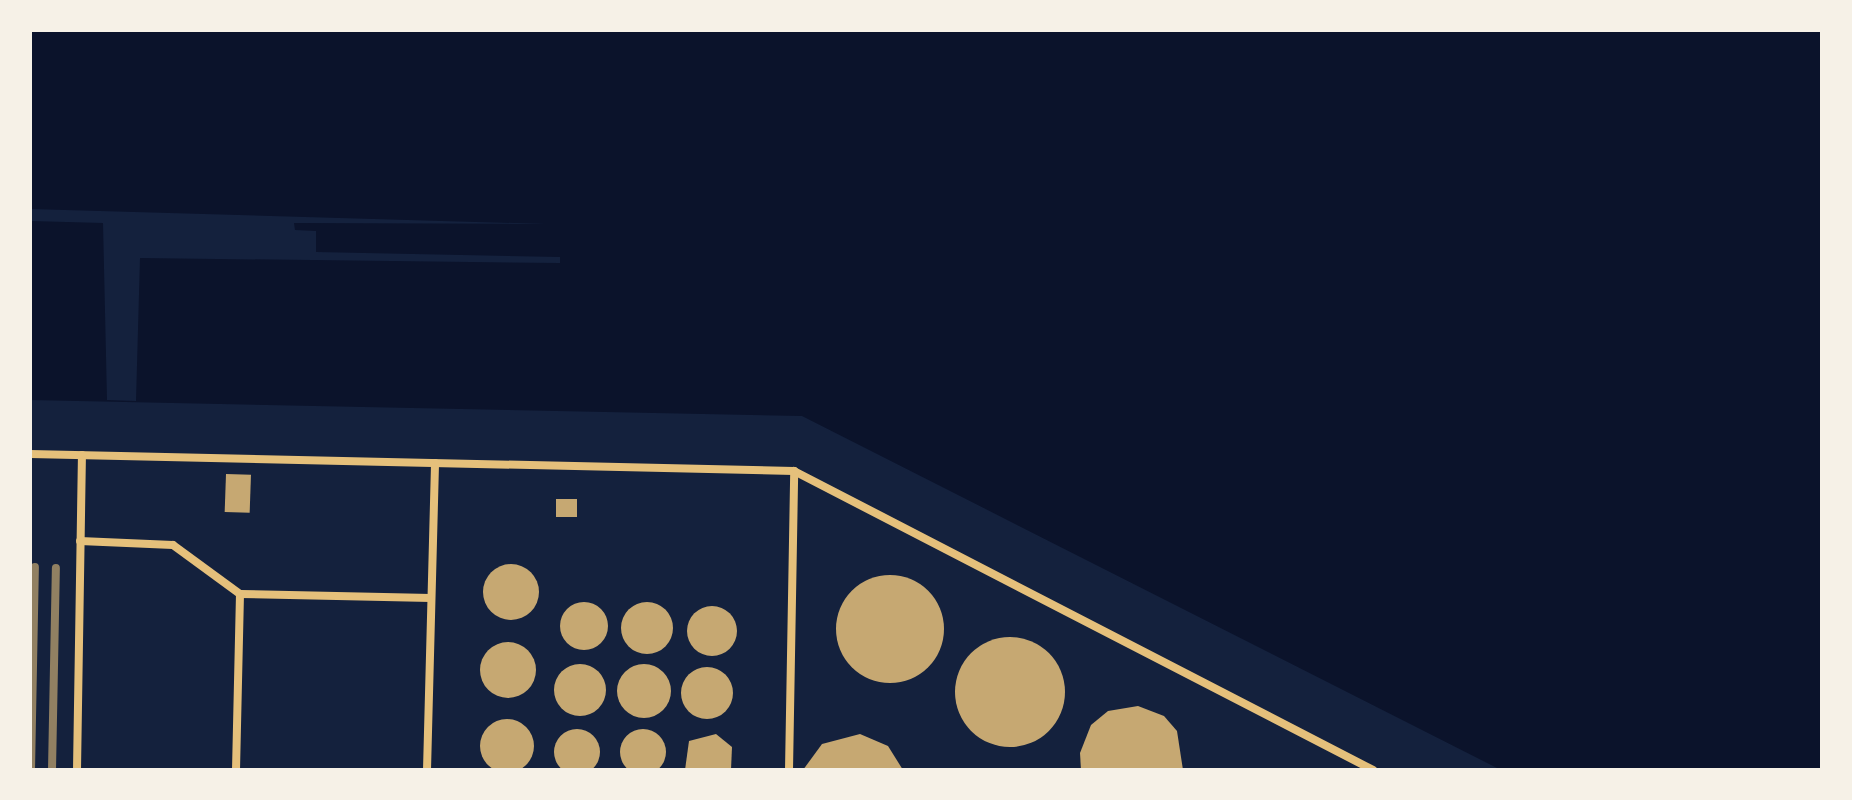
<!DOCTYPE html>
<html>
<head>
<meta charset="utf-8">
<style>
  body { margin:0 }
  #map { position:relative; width:1852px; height:800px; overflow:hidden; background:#14213d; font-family:"Fira Sans",sans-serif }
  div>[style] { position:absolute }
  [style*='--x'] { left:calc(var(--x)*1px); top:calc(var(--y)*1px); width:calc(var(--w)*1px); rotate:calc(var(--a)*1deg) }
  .water>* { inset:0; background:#0b132b }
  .pier>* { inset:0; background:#14213d }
  .building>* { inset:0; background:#c6a872; transform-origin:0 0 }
  .round { border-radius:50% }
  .service>* { height:8px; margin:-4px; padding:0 4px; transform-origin:4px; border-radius:4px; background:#e5c07b }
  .rail>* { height:8px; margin:-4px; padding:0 4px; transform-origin:4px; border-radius:4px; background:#918062 }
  span { translate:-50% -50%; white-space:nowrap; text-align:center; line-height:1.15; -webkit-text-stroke:8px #f6f1e7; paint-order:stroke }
  .frame { position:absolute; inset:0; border:32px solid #f6f1e7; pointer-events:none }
</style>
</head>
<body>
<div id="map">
  <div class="water">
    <div style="clip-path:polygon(30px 30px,1822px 30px,1822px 770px,1501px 770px,802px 416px,30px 400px)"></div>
  </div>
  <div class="pier">
    <div style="clip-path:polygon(30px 209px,547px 224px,294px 223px,295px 230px,316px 231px,316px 252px,560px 257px,560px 263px,140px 258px,136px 401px,107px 400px,103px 223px,30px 221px)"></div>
  </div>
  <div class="building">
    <div style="left:226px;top:474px;width:25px;height:38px;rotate:2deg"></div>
    <div style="left:556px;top:499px;width:21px;height:18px"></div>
    <div class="round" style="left:483px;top:564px;width:56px;height:56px"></div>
    <div class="round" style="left:836px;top:575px;width:108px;height:108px"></div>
    <div class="round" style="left:560px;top:602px;width:48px;height:48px"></div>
    <div class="round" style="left:621px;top:602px;width:52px;height:52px"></div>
    <div class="round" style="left:687px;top:606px;width:50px;height:50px"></div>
    <div class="round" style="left:955px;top:637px;width:110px;height:110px"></div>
    <div class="round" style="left:480px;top:642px;width:56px;height:56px"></div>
    <div class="round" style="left:617px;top:664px;width:54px;height:54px"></div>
    <div class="round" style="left:554px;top:664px;width:52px;height:52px"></div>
    <div class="round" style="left:681px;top:667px;width:52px;height:52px"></div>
    <div style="clip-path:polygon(1138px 706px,1164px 716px,1177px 731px,1183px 770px,1081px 770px,1080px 753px,1091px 725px,1108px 711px)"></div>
    <div class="round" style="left:480px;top:719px;width:54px;height:54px"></div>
    <div class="round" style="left:620px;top:729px;width:46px;height:46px"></div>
    <div class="round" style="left:554px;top:729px;width:46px;height:46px"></div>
    <div style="clip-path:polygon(716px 734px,732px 747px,731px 770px,685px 770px,689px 741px)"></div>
    <div style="clip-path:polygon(860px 734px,888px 746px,903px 770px,803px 770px,822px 744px)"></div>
  </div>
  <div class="service">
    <div style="--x:30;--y:454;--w:764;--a:1.27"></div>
    <div style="--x:794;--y:471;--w:652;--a:27.31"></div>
    <div style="--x:80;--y:541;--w:93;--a:2.5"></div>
    <div style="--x:173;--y:545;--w:83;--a:36.2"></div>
    <div style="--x:77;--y:770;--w:315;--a:-89.1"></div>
    <div style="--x:236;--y:770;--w:176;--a:-88.7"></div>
    <div style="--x:240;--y:594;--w:191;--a:1.2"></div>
    <div style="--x:427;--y:770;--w:307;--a:-88.5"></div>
    <div style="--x:789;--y:770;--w:299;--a:-89"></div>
  </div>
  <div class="rail">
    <div style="--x:31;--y:770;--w:203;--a:-88.9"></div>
    <div style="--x:52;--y:770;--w:202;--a:-88.9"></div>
  </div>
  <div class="frame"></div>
</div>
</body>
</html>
